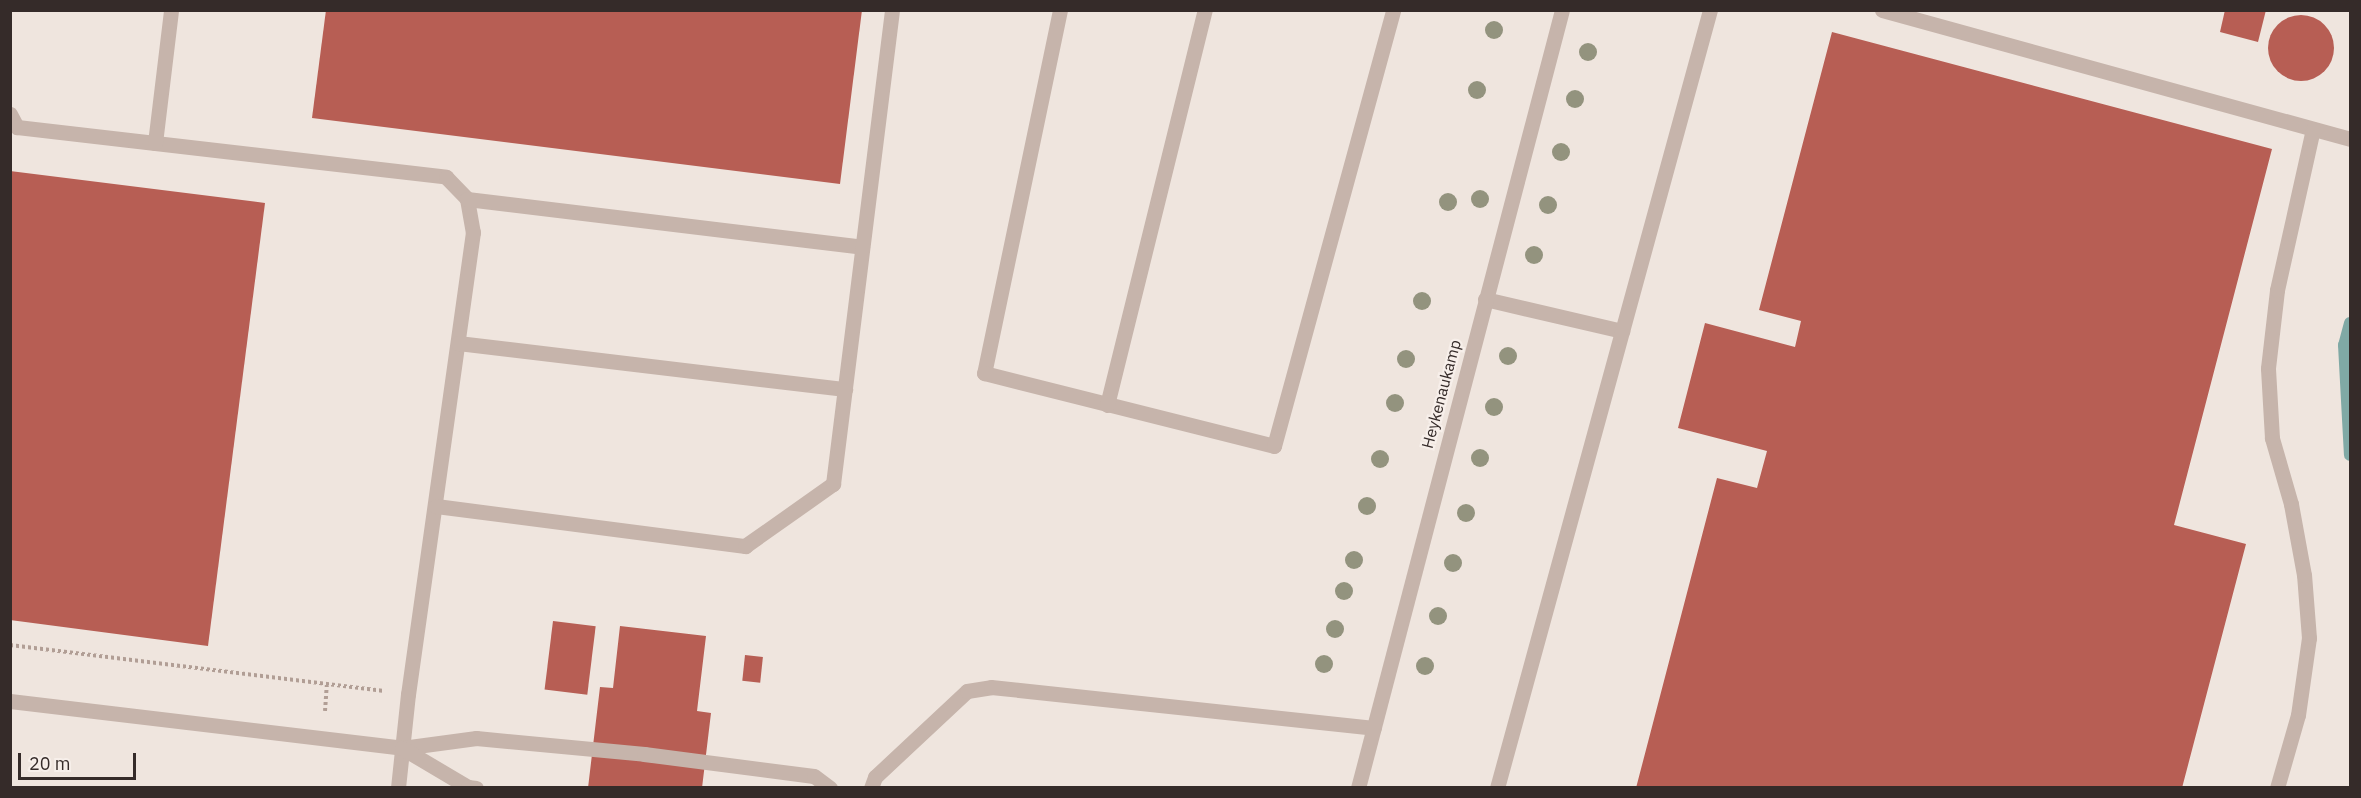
<!DOCTYPE html>
<html>
<head>
<meta charset="utf-8">
<style>
  body { margin:0 }
  #map { position:relative; width:2361px; height:798px; overflow:hidden; background:#efe5de; font-family:"IBM Plex Sans",sans-serif }
  div>[style] { position:absolute }
  [style*='--x'] { left:calc(var(--x)*1px); top:calc(var(--y)*1px); width:calc(var(--w)*1px); rotate:calc(var(--a)*1deg) }
  .stream>* { height:12px; margin:-6px; padding:0 6px; transform-origin:6px; border-radius:6px; background:#80a9a5 }
  .building>* { inset:0; background:#b75e54; transform-origin:0 0 }
  .round { border-radius:50% }
  .path>* { height:4px; margin-top:-2px; transform-origin:0; background:repeating-linear-gradient(90deg,#b19e95 0 3px,transparent 0 6px) }
  .lane>* { height:15px; margin:-7.5px; padding:0 7.5px; transform-origin:7.5px; border-radius:7.5px; background:#c6b4ab }
  .street>* { height:15px; margin:-7.5px; padding:0 7.5px; transform-origin:7.5px; border-radius:7.5px; background:#c6b4ab }
  .trees>* { width:18px; height:18px; margin:-9px; border-radius:50%; background:#93937e }
  span { translate:-50% -50%; white-space:nowrap; text-align:center; line-height:1.15; -webkit-text-stroke:4.5px #f7efea; paint-order:stroke }
  .street-label { font-size:16px; color:#352b29 }
  .frame { position:absolute; inset:0; border:12px solid #352b29; pointer-events:none }
  .scale { position:absolute; left:18px; top:753px; width:118px; height:27px; box-sizing:border-box; border:3px solid #352b29; border-top:0; padding-left:8px; font-size:18px; line-height:21px; white-space:nowrap; color:#352b29; -webkit-text-stroke:4px #f7efea; paint-order:stroke }
</style>
</head>
<body>
<div id="map">
  <div class="stream">
    <div style="--x:2350;--y:323;--w:23;--a:105"></div>
    <div style="--x:2344;--y:345;--w:110;--a:86.9"></div>
  </div>
  <div class="building">
    <div style="clip-path:polygon(326px 10px,862px 10px,840px 184px,312px 118px)"></div>
    <div style="clip-path:polygon(2225px 10px,2266px 10px,2258px 42px,2220px 32px)"></div>
    <div class="round" style="left:2268px;top:15px;width:66px;height:66px"></div>
    <div style="clip-path:polygon(1832px 32px,2272px 149px,2174px 525px,2246px 544px,2182px 788px,1636px 788px,1717px 478px,1757px 488px,1767px 451px,1678px 428px,1705px 323px,1795px 347px,1801px 321px,1759px 310px)"></div>
    <div style="clip-path:polygon(10px 171px,265px 203px,208px 646px,10px 620px)"></div>
    <div style="left:553px;top:621px;width:43px;height:69px;rotate:7deg"></div>
    <div style="clip-path:polygon(620px 626px,706px 636px,697px 711px,711px 713px,702px 788px,588px 788px,600px 687px,613px 688px)"></div>
    <div style="left:745px;top:655px;width:18px;height:26px;rotate:6deg"></div>
  </div>
  <div class="path">
    <div style="--x:10;--y:645;--w:375;--a:7"></div>
    <div style="--x:325;--y:711;--w:26;--a:-86"></div>
  </div>
  <div class="lane">
    <div style="--x:1060;--y:10;--w:371;--a:101.8"></div>
    <div style="--x:984;--y:373;--w:299;--a:14.1"></div>
    <div style="--x:1274;--y:446;--w:452;--a:-74.7"></div>
    <div style="--x:1882;--y:10;--w:485;--a:15.4"></div>
    <div style="--x:10;--y:114;--w:15;--a:62"></div>
    <div style="--x:17;--y:127;--w:432;--a:6.6"></div>
    <div style="--x:446;--y:177;--w:30;--a:46"></div>
    <div style="--x:467;--y:199;--w:34;--a:80"></div>
    <div style="--x:473;--y:232;--w:467;--a:98"></div>
    <div style="--x:408;--y:694;--w:95;--a:96.1"></div>
    <div style="--x:155;--y:143;--w:134;--a:-83.1"></div>
    <div style="--x:467;--y:199;--w:398;--a:6.9"></div>
    <div style="--x:1485;--y:299;--w:141;--a:13.1"></div>
    <div style="--x:458;--y:343;--w:390;--a:6.8"></div>
    <div style="--x:1107;--y:405;--w:407;--a:-76.1"></div>
    <div style="--x:436;--y:506;--w:312;--a:7.4"></div>
    <div style="--x:745;--y:546;--w:108;--a:-35.2"></div>
    <div style="--x:833;--y:484;--w:478;--a:-82.9"></div>
    <div style="--x:10;--y:701;--w:395;--a:6.8"></div>
    <div style="--x:402;--y:748;--w:75;--a:-7.7"></div>
    <div style="--x:476;--y:738;--w:169;--a:5.4"></div>
    <div style="--x:644;--y:754;--w:171;--a:7.4"></div>
    <div style="--x:814;--y:776;--w:20;--a:37"></div>
    <div style="--x:402;--y:748;--w:77;--a:30.6"></div>
    <div style="--x:468;--y:787;--w:8;--a:7"></div>
    <div style="--x:871;--y:788;--w:12;--a:-70"></div>
    <div style="--x:875;--y:777;--w:126;--a:-43.1"></div>
    <div style="--x:967;--y:691;--w:24;--a:-9"></div>
    <div style="--x:991;--y:687;--w:385;--a:6.1"></div>
    <div style="--x:1497;--y:788;--w:807;--a:-74.69"></div>
    <div style="--x:2277;--y:788;--w:76;--a:-74"></div>
    <div style="--x:2298;--y:715;--w:78;--a:-81.9"></div>
    <div style="--x:2309;--y:638;--w:63;--a:-94.5"></div>
    <div style="--x:2304;--y:575;--w:72;--a:-100.4"></div>
    <div style="--x:2291;--y:504;--w:69;--a:-106.1"></div>
    <div style="--x:2272;--y:438;--w:70;--a:-93.3"></div>
    <div style="--x:2268;--y:368;--w:79;--a:-83.4"></div>
    <div style="--x:2277;--y:290;--w:165;--a:-77.4"></div>
  </div>
  <div class="street">
    <div style="--x:1358;--y:788;--w:804;--a:-75.31"></div>
  </div>
  <div class="trees">
    <div style="left:1494px;top:30px"></div>
    <div style="left:1588px;top:52px"></div>
    <div style="left:1477px;top:90px"></div>
    <div style="left:1575px;top:99px"></div>
    <div style="left:1561px;top:152px"></div>
    <div style="left:1480px;top:199px"></div>
    <div style="left:1448px;top:202px"></div>
    <div style="left:1548px;top:205px"></div>
    <div style="left:1534px;top:255px"></div>
    <div style="left:1422px;top:301px"></div>
    <div style="left:1508px;top:356px"></div>
    <div style="left:1406px;top:359px"></div>
    <div style="left:1395px;top:403px"></div>
    <div style="left:1494px;top:407px"></div>
    <div style="left:1480px;top:458px"></div>
    <div style="left:1380px;top:459px"></div>
    <div style="left:1367px;top:506px"></div>
    <div style="left:1466px;top:513px"></div>
    <div style="left:1354px;top:560px"></div>
    <div style="left:1453px;top:563px"></div>
    <div style="left:1344px;top:591px"></div>
    <div style="left:1438px;top:616px"></div>
    <div style="left:1335px;top:629px"></div>
    <div style="left:1324px;top:664px"></div>
    <div style="left:1425px;top:666px"></div>
  </div>
  <div class="street-label">
    <span style="left:1441px;top:394px;rotate:-75deg">Heykenaukamp</span>
  </div>
  <div class="frame"></div>
  <div class="scale">20 m</div>
</div>
</body>
</html>
